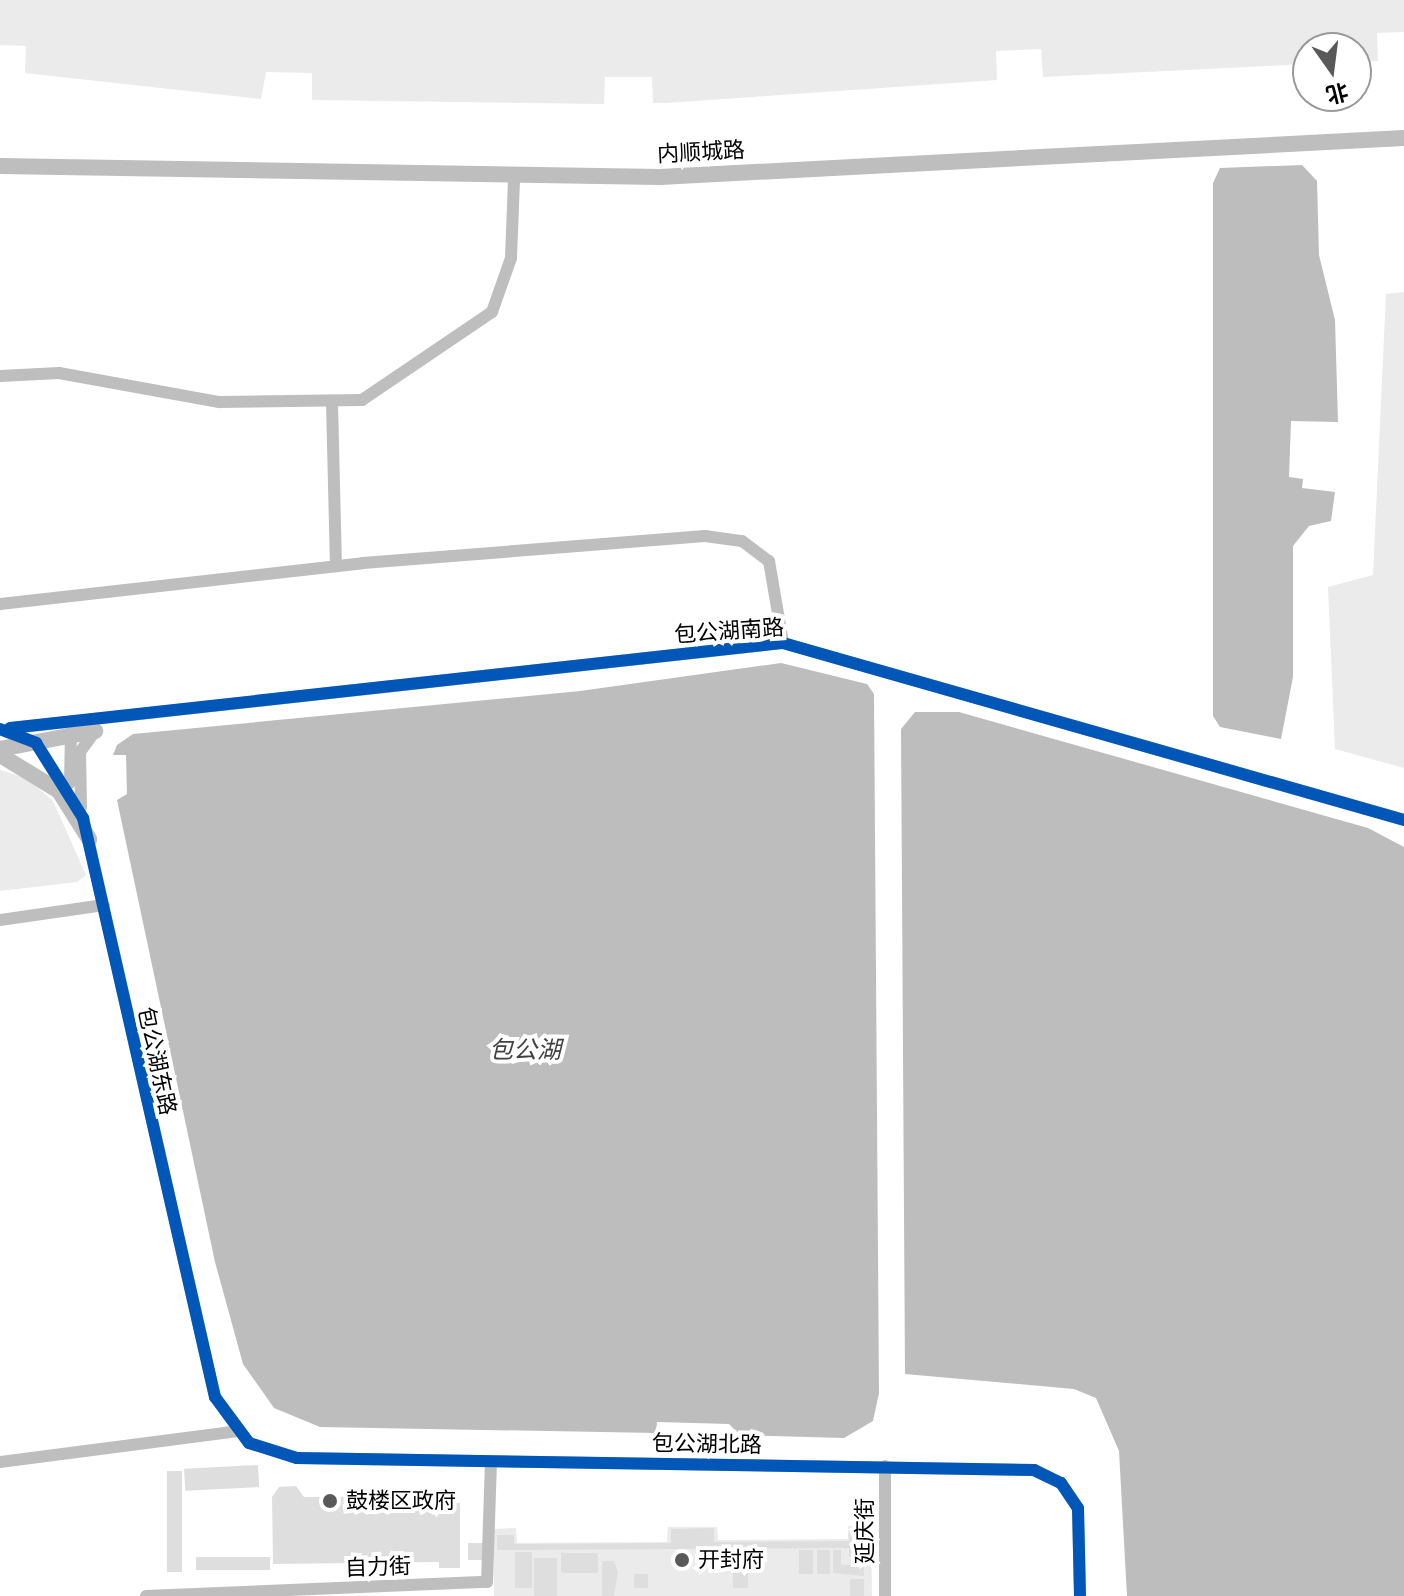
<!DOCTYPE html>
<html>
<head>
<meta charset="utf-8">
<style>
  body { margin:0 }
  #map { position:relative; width:1404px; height:1596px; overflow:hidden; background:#fff; font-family:Raleway,"Noto Sans SC",sans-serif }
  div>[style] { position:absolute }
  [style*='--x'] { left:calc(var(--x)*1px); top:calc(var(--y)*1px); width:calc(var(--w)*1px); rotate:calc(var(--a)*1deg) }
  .green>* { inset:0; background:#ebebeb }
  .water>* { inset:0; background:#bdbdbd }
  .building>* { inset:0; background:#dedede; transform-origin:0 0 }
  .minor>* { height:12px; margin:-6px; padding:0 6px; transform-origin:6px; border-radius:6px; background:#bebebe }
  .tertiary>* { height:16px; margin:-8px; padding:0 8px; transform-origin:8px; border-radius:8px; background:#bebebe }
  .cycleway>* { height:12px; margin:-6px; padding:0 6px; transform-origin:6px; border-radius:6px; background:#0057b8 }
  .dots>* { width:22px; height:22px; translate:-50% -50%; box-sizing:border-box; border:4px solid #fff; border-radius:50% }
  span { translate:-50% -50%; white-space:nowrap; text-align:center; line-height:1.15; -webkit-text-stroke:8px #fff; paint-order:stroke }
  .street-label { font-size:22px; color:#000 }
  .poi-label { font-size:22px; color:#000 }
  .left { translate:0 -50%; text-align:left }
  .water-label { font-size:24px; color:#424242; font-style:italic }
  .north { position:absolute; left:1292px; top:32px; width:80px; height:80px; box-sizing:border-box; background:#fff; border:2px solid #999; border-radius:50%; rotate:166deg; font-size:22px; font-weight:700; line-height:32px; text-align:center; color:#000 }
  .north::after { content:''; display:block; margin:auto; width:28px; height:36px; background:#595959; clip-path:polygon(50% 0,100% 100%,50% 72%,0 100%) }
</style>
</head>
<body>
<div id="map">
  <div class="green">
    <div style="clip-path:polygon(0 0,1404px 0,1404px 32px,1377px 33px,1378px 61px,1356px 62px,1356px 48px,1308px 48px,1308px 64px,1043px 77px,1041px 49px,996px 51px,997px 80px,665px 103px,653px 103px,652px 77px,605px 77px,604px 104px,312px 100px,312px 73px,266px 72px,261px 99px,25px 73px,26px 46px,0 45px)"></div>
    <div style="clip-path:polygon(1404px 292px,1404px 768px,1335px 749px,1328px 587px,1373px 575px,1386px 294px)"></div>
    <div style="clip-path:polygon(0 770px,28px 779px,53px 801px,86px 875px,77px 882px,0 891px)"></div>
    <div style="clip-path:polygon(848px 1526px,871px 1526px,872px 1596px,494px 1596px,493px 1529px,516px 1528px,517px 1543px,667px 1542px,668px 1527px,717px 1527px,718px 1540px,848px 1539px)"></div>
  </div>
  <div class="water">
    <div style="clip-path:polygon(1302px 165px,1317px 181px,1319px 255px,1335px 320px,1338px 422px,1291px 421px,1289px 477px,1303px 479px,1302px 488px,1335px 492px,1331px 521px,1309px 526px,1293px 546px,1293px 677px,1281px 739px,1220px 727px,1213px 716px,1213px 183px,1220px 168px)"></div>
    <div style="clip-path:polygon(781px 663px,867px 684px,874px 694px,879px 1393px,873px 1421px,844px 1438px,740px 1435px,729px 1424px,657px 1422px,656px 1433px,320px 1427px,274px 1408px,243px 1364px,215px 1262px,117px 800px,127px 794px,126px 755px,113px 755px,117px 745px,133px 734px,580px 691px)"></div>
    <div style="clip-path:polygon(915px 712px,959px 712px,1368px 828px,1404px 847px,1404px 1596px,1127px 1596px,1119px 1451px,1096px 1398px,1074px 1389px,905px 1374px,901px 729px)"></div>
  </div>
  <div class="building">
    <div style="left:258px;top:1465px;width:22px;height:74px;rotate:87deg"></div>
    <div style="left:167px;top:1471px;width:15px;height:101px"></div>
    <div style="clip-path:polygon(296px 1486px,304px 1497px,442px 1496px,442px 1503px,460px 1503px,460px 1568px,439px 1568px,439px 1562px,273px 1564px,272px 1497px,279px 1487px)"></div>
    <div style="clip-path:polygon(714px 1528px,714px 1542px,849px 1541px,849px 1532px,868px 1532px,868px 1557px,849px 1557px,849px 1548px,497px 1550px,497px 1535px,514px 1535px,514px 1544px,671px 1543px,671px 1529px)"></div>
    <div style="left:490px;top:1543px;width:17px;height:22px;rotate:90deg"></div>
    <div style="left:799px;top:1550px;width:14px;height:24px"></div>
    <div style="left:817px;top:1550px;width:13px;height:24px"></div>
    <div style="clip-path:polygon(833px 1550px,841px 1550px,841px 1565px,864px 1565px,864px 1576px,833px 1573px)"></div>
    <div style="left:532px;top:1552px;width:36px;height:17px;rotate:90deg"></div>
    <div style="left:561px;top:1553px;width:37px;height:20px"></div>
    <div style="left:270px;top:1557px;width:13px;height:74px;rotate:90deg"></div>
    <div style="left:534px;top:1558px;width:23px;height:38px"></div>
    <div style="clip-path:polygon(602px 1561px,614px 1561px,618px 1572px,614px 1596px,602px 1596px)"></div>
    <div style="left:733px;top:1571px;width:15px;height:17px"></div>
    <div style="left:634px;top:1574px;width:14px;height:14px"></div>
    <div style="left:850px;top:1579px;width:14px;height:17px"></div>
  </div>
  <div class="minor">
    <div style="--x:0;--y:376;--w:59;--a:-2.9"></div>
    <div style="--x:59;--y:373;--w:163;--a:10.3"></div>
    <div style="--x:219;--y:402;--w:143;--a:-0.8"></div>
    <div style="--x:362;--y:400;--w:157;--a:-34.1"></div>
    <div style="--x:492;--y:312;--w:57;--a:-70.6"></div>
    <div style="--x:511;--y:258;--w:79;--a:-87.8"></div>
    <div style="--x:332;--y:403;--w:163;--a:88.6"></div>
    <div style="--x:0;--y:604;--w:365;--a:-6.4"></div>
    <div style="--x:363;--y:563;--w:343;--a:-4.5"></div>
    <div style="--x:705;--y:536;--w:37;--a:8"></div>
    <div style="--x:742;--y:541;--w:34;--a:37"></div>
    <div style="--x:769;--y:561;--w:83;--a:80.3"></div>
    <div style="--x:13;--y:728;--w:775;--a:-6.3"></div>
    <div style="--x:783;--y:643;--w:646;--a:15.91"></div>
    <div style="--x:0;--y:729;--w:39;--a:21"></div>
    <div style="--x:36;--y:743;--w:87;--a:58.1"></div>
    <div style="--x:70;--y:783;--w:53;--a:-88.9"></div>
    <div style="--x:81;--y:807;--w:55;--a:-91"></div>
    <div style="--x:80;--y:752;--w:26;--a:-54"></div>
    <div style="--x:87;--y:834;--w:577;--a:77.19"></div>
    <div style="--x:215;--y:1397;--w:57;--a:53.5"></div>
    <div style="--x:249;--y:1443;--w:50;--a:17.4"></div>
    <div style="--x:297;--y:1458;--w:737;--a:0.93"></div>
    <div style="--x:1034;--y:1470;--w:30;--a:26"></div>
    <div style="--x:1061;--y:1483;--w:30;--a:56"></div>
    <div style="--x:1078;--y:1508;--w:88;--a:88.7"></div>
    <div style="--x:0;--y:920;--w:105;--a:-8.2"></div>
    <div style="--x:0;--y:1462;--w:240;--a:-7.4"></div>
    <div style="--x:885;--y:1466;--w:130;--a:90"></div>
    <div style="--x:146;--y:1596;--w:341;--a:-2.4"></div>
    <div style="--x:487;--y:1582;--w:121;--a:-88.1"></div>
  </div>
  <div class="tertiary">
    <div style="--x:0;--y:166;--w:660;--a:0.95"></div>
    <div style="--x:660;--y:177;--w:745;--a:-3"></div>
    <div style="--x:0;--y:749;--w:97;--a:-10.7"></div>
    <div style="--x:0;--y:755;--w:69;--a:31.4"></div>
    <div style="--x:59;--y:791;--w:57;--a:58"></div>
  </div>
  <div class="cycleway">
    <div style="--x:10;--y:728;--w:778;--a:-6.28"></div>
    <div style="--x:783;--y:643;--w:646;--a:15.91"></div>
    <div style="--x:0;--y:729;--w:39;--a:21"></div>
    <div style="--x:36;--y:743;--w:89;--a:57.9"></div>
    <div style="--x:83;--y:818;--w:594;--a:77.16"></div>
    <div style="--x:215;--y:1397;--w:57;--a:53.5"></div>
    <div style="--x:249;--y:1443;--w:50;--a:17.4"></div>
    <div style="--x:297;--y:1458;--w:737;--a:0.93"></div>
    <div style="--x:1034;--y:1470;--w:30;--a:26"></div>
    <div style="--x:1061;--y:1483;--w:30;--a:56"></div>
    <div style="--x:1078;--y:1508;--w:88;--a:88.7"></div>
  </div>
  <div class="dots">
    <div style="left:330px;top:1501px;background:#595959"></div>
    <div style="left:682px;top:1560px;background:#595959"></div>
  </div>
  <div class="street-label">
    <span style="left:701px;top:152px;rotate:-3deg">内顺城路</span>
    <span style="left:729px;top:631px;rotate:-4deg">包公湖南路</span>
    <span style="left:157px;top:1061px;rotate:78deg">包公湖东路</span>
    <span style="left:707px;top:1444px;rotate:1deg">包公湖北路</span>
    <span style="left:865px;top:1531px;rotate:-90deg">延庆街</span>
    <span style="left:378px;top:1567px;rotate:-2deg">自力街</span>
  </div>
  <div class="poi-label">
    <span class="left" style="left:346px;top:1501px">鼓楼区政府</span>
    <span class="left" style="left:698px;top:1560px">开封府</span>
  </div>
  <div class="water-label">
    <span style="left:525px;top:1050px">包公湖</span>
  </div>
  <div class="north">北</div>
</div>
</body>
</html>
